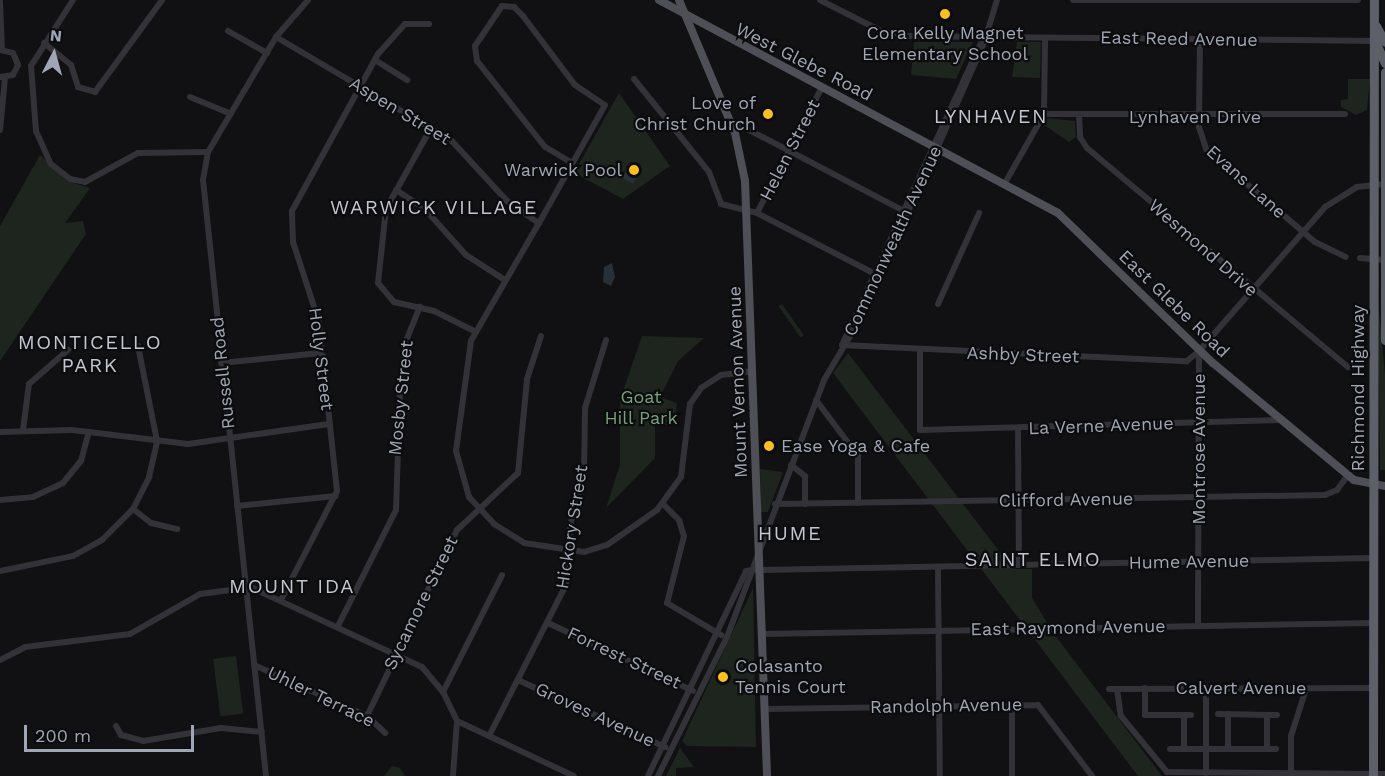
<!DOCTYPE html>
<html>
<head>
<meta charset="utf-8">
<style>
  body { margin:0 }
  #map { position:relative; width:1385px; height:776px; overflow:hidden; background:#111113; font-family:"Work Sans",sans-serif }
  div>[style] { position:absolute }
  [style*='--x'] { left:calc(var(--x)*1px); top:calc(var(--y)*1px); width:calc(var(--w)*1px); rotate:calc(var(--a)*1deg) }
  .green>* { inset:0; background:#1d251e; transform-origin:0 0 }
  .water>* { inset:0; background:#272f37 }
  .minor>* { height:6px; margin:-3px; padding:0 3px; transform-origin:3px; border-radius:3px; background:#323238 }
  .major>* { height:8px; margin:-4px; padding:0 4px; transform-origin:4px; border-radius:4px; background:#4e4f57 }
  .highway>* { height:9px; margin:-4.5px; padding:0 4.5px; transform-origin:4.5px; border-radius:4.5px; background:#5e6069 }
  .dots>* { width:16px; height:16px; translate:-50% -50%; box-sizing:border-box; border:3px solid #0c0c0e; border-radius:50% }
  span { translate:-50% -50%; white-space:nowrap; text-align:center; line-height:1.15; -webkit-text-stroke:4.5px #0c0c0e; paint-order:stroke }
  .poi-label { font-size:18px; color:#a1a6b4 }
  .right { translate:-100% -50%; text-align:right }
  .left { translate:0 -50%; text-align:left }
  .street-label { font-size:18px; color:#a1a6b4 }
  .park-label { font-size:18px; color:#77a07c }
  .neighbourhood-label { font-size:20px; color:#c3c5d0; letter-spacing:1.5px }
  .north { position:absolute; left:24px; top:24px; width:60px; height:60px; -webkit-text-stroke:4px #0c0c0e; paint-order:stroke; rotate:6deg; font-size:16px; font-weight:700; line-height:24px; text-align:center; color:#a1a6b4 }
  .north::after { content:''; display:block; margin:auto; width:21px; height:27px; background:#a1a6b4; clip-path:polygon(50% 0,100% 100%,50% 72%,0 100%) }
  .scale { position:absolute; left:24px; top:725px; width:170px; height:27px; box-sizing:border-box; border:3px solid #a1a6b4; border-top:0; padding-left:8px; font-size:18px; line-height:21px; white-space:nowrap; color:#a1a6b4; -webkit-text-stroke:4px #0c0c0e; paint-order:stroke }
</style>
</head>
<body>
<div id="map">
  <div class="green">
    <div style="clip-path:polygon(914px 42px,973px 42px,956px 79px,911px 75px)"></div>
    <div style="clip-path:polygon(1017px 42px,1041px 42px,1040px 78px,1012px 77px)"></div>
    <div style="clip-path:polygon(1348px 79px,1370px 79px,1367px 110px,1356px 115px,1341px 107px,1341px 100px,1348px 99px)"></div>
    <div style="clip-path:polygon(619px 93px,670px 166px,623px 199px,574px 173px)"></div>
    <div style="clip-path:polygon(1046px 118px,1075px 121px,1076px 137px,1069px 142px,1043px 124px)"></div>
    <div style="clip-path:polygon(40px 155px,67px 181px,90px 188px,65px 223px,83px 221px,86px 234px,0 361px,0 226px)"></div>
    <div style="clip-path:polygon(1378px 300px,1385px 374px,1385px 470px,1380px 470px)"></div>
    <div style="left:782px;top:304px;width:38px;height:4px;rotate:55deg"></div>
    <div style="clip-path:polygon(642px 336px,704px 338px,678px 361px,660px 397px,677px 403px,675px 425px,655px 425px,655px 458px,606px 508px,620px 465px,620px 400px)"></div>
    <div style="clip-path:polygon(848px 353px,1005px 559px,1014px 569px,1032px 569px,1032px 598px,1054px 634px,1162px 776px,1138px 776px,833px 373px)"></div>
    <div style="clip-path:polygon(760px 469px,783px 472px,768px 512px,761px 512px)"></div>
    <div style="clip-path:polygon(753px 588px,756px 747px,687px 746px,682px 741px)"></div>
    <div style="left:236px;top:656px;width:58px;height:23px;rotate:83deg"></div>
    <div style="clip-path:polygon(680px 748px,694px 767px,676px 768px,676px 776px,666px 776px)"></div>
    <div style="clip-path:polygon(392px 766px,400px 768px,405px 776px,384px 776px)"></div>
  </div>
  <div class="water">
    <div style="clip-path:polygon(633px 161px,643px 167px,633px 184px,614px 173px,617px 168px,626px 173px)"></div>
    <div style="clip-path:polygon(612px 263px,615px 277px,611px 286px,603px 282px,604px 267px)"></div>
  </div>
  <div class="minor">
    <div style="--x:73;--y:0;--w:78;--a:122.5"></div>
    <div style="--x:31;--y:66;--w:65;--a:85.6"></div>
    <div style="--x:36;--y:131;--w:36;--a:66"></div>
    <div style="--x:51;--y:164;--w:24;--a:38"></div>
    <div style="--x:70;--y:179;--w:15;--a:11"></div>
    <div style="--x:85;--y:182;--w:60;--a:-28.7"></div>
    <div style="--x:138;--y:153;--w:70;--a:-0.8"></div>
    <div style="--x:820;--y:0;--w:68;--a:26.9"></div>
    <div style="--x:881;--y:31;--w:25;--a:11"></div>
    <div style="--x:906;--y:36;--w:469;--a:0.6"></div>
    <div style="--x:1073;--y:0;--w:285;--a:0"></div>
    <div style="--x:0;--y:2;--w:48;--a:87.6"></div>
    <div style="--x:228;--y:31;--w:45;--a:29.4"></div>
    <div style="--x:276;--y:37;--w:203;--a:30.5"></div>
    <div style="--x:451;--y:140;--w:83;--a:47.4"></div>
    <div style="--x:507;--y:201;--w:39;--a:35"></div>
    <div style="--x:1200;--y:40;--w:87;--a:90.7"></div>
    <div style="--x:1199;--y:127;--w:23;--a:72"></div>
    <div style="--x:1206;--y:149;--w:143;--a:40.5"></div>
    <div style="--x:1315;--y:242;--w:34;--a:26"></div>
    <div style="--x:44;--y:43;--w:35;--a:39"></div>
    <div style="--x:71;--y:65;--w:23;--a:72"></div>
    <div style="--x:78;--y:87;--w:18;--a:16"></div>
    <div style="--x:95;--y:92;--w:114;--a:-53.9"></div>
    <div style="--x:0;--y:50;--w:13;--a:13"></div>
    <div style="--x:13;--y:53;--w:13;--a:67"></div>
    <div style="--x:18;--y:65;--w:11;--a:117"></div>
    <div style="--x:13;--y:75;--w:13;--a:171"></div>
    <div style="--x:375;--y:60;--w:38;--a:32"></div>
    <div style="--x:634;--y:79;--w:119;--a:51.1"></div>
    <div style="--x:709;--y:172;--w:34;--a:69"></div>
    <div style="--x:721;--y:204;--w:37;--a:14"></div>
    <div style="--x:757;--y:213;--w:133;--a:27.3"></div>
    <div style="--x:190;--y:97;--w:44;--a:22.5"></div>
    <div style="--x:1044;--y:114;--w:301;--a:0"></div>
    <div style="--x:1079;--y:115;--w:22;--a:87"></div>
    <div style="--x:1080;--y:137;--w:13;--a:58"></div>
    <div style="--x:1087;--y:148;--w:341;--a:40"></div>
    <div style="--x:730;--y:120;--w:196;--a:27.6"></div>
    <div style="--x:431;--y:128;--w:93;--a:119.1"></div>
    <div style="--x:386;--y:209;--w:74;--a:96.2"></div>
    <div style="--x:378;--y:283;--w:25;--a:50"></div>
    <div style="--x:394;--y:302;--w:41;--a:12.7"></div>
    <div style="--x:434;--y:311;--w:47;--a:26.6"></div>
    <div style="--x:0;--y:130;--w:52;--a:-84.5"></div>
    <div style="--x:572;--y:163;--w:31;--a:-149"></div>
    <div style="--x:545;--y:147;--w:110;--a:-128.3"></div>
    <div style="--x:477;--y:61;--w:15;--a:-98"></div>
    <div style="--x:475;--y:46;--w:48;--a:-56"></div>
    <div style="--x:502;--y:6;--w:12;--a:5"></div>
    <div style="--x:514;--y:7;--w:13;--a:45"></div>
    <div style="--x:523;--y:16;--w:86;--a:53"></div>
    <div style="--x:575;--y:85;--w:36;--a:34"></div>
    <div style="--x:605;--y:105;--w:135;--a:119.2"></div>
    <div style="--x:539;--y:223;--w:136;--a:120"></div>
    <div style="--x:471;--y:341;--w:111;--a:97.8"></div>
    <div style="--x:456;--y:451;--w:48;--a:74.2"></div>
    <div style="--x:469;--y:497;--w:37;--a:47"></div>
    <div style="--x:494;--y:524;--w:36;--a:32"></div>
    <div style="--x:524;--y:543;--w:61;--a:8.5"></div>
    <div style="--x:584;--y:552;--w:24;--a:-17"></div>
    <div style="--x:607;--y:545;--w:61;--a:-35"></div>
    <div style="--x:657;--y:510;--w:41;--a:-54"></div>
    <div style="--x:681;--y:477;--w:74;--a:-83"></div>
    <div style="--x:690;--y:404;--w:19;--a:-55"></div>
    <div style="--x:701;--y:388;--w:24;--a:-33"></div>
    <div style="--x:721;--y:375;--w:32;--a:-7"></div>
    <div style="--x:1005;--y:183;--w:79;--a:-60.5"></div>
    <div style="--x:1044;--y:114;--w:76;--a:-89.2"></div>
    <div style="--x:396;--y:190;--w:33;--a:33"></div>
    <div style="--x:424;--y:208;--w:63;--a:48.2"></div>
    <div style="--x:466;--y:255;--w:46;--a:32.7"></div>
    <div style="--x:757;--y:213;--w:142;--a:-62.7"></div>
    <div style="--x:1360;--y:258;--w:24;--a:5"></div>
    <div style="--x:938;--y:304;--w:100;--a:-65.7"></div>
    <div style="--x:842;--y:345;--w:345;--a:2.7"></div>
    <div style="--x:1187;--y:361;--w:16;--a:-40"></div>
    <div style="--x:842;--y:345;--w:338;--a:-65.3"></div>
    <div style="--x:920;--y:352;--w:78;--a:90"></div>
    <div style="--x:920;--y:430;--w:362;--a:-1.6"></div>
    <div style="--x:221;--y:363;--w:100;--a:-5.7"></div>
    <div style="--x:816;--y:400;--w:70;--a:53.1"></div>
    <div style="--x:858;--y:456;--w:47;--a:90"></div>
    <div style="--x:1018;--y:428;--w:137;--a:89.6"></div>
    <div style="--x:23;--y:430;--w:46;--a:-82.6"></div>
    <div style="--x:29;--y:384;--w:52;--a:-41.1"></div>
    <div style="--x:0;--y:432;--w:72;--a:-1.6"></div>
    <div style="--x:72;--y:430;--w:117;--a:6.9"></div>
    <div style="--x:188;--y:444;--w:142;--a:-8.1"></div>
    <div style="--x:791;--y:465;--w:18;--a:38"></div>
    <div style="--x:805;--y:476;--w:28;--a:90"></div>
    <div style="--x:0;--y:500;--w:33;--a:-5"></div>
    <div style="--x:33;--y:497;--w:33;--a:-25"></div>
    <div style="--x:63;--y:483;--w:28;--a:-51"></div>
    <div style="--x:81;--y:461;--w:30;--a:-75"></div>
    <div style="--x:663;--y:504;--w:23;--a:45"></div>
    <div style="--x:679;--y:520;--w:17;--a:73"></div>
    <div style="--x:684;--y:536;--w:69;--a:104.2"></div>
    <div style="--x:667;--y:603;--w:63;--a:30.7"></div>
    <div style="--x:775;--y:504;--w:550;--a:-0.94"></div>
    <div style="--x:1325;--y:495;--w:13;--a:-23"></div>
    <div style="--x:1337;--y:490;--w:19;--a:-54"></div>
    <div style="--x:237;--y:506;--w:99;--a:-5.8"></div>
    <div style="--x:133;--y:509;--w:23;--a:38"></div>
    <div style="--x:151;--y:523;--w:27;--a:13"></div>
    <div style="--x:938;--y:567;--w:209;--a:89.5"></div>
    <div style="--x:756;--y:570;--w:618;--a:-1.11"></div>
    <div style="--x:0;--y:571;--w:75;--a:-11.6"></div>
    <div style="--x:73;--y:556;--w:33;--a:-29"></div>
    <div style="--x:102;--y:540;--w:44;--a:-45"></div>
    <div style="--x:133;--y:509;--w:36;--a:-63"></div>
    <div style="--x:149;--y:477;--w:37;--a:-77"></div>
    <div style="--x:157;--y:441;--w:97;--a:-101.3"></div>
    <div style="--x:246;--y:585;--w:194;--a:25"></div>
    <div style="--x:422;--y:667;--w:33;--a:50"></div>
    <div style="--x:443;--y:692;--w:32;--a:64"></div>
    <div style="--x:457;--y:721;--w:55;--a:94.2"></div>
    <div style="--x:282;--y:598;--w:120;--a:-62.8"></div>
    <div style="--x:337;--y:491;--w:170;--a:-96.1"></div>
    <div style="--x:319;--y:322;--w:84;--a:-108"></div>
    <div style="--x:293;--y:242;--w:31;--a:-92"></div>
    <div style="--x:292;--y:211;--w:179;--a:-61.3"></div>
    <div style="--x:378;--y:54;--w:40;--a:-48"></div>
    <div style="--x:405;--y:24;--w:24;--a:0"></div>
    <div style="--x:548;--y:623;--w:160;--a:25.1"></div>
    <div style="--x:339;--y:624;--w:127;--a:-63.4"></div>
    <div style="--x:396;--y:510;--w:123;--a:-88.1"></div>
    <div style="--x:400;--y:387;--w:46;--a:-82.6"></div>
    <div style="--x:406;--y:341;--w:37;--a:-68"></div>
    <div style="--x:1198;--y:625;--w:274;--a:-89.8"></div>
    <div style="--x:1199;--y:351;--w:191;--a:-48.8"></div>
    <div style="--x:1325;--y:207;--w:38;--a:-32"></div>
    <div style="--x:1357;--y:187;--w:28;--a:-6"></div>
    <div style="--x:762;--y:634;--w:611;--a:-1.03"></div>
    <div style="--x:0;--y:660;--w:28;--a:-27"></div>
    <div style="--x:25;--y:647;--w:106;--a:-7.1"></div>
    <div style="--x:130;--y:634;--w:81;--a:-29.7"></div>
    <div style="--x:200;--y:594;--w:46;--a:-7.4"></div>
    <div style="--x:254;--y:665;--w:124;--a:24.3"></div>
    <div style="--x:367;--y:716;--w:25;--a:43"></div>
    <div style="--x:518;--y:680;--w:162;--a:24.5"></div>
    <div style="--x:1206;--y:687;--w:86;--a:90"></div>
    <div style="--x:1145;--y:688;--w:27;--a:90"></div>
    <div style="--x:1145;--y:715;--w:46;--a:0"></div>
    <div style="--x:1109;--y:689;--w:264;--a:-0.2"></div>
    <div style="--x:1117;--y:689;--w:27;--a:82"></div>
    <div style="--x:1121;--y:716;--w:72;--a:50.6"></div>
    <div style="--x:1167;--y:772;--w:218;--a:0.5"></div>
    <div style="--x:443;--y:692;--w:131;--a:-63.2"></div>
    <div style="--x:765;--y:709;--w:273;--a:-0.8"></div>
    <div style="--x:1038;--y:705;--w:89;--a:52.7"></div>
    <div style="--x:1218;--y:714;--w:59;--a:1"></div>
    <div style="--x:1228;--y:714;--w:35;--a:90"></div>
    <div style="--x:1184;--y:715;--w:33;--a:90"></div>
    <div style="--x:367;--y:716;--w:207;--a:-64.2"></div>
    <div style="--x:457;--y:530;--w:83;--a:-43.1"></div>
    <div style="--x:518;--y:473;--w:94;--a:-84.5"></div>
    <div style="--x:527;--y:379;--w:45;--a:-72"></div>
    <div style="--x:457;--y:721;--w:129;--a:25.2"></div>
    <div style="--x:116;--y:726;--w:10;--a:61"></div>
    <div style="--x:121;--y:735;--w:23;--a:15"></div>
    <div style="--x:143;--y:741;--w:79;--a:-9.5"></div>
    <div style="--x:221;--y:728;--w:41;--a:5.6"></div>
    <div style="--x:489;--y:736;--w:169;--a:-63"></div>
    <div style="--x:566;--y:585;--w:60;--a:-86.2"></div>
    <div style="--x:570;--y:525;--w:53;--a:-74.6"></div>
    <div style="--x:584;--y:474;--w:66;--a:-89.1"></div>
    <div style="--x:585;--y:408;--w:71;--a:-72.8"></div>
    <div style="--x:1170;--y:749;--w:106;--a:0"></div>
    <div style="--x:1267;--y:749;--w:34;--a:-90"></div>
    <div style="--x:1291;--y:775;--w:39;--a:-90"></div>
    <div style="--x:1291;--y:736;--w:49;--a:-72.3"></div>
    <div style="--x:266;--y:776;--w:599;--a:-96.03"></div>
    <div style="--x:203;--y:180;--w:28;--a:-80"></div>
    <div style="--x:208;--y:152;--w:134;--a:-59.4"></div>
    <div style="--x:276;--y:37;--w:49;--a:-49.1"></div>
    <div style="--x:648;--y:776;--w:227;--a:-64.4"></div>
    <div style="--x:746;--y:571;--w:6;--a:-9"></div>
    <div style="--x:658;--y:776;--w:155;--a:-63.6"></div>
    <div style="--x:727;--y:637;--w:275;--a:-69.3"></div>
    <div style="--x:824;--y:380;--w:57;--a:-59.4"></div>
    <div style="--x:853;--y:331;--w:196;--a:-65.3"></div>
    <div style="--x:935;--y:153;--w:120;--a:-66"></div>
    <div style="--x:984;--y:43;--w:45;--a:-73.2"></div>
    <div style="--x:1012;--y:776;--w:71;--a:-90"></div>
  </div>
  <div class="major">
    <div style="--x:659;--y:0;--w:452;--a:28.1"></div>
    <div style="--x:1058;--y:213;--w:216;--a:44.1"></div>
    <div style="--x:1213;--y:363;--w:183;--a:39.7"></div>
    <div style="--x:1354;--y:480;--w:32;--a:11"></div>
    <div style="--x:679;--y:0;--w:144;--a:67.2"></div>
    <div style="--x:735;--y:133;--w:49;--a:78.2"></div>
    <div style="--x:745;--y:181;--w:595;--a:87.88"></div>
  </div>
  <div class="highway">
    <div style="--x:1376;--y:26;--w:18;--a:61"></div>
    <div style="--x:1375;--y:41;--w:24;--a:66"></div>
    <div style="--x:1385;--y:72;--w:268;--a:90"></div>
    <div style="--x:1373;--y:776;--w:776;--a:-89.93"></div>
  </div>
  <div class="dots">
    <div style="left:945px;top:14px;background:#fbbf21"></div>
    <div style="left:768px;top:114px;background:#fbbf21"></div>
    <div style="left:634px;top:170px;background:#fbbf21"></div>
    <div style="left:769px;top:446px;background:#fbbf21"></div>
    <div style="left:723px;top:677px;background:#fbbf21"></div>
  </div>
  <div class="poi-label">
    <span style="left:945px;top:44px">Cora Kelly Magnet<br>Elementary School</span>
    <span class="right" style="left:756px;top:114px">Love of<br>Christ Church</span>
    <span class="right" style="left:622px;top:170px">Warwick Pool</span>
    <span class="left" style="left:781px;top:446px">Ease Yoga &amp; Cafe</span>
    <span class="left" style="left:735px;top:677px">Colasanto<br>Tennis Court</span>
  </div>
  <div class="street-label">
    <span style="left:1179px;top:39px;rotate:1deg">East Reed Avenue</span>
    <span style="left:804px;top:62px;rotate:27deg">West Glebe Road</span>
    <span style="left:400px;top:111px;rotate:31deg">Aspen Street</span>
    <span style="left:1195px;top:117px">Lynhaven Drive</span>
    <span style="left:790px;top:150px;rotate:-63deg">Helen Street</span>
    <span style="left:1246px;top:182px;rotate:42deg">Evans Lane</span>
    <span style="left:893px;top:241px;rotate:-65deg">Commonwealth Avenue</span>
    <span style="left:1203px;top:248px;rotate:41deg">Wesmond Drive</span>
    <span style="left:1174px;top:304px;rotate:44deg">East Glebe Road</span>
    <span style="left:1023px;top:355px;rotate:2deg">Ashby Street</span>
    <span style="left:321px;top:359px;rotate:83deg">Holly Street</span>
    <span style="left:223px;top:373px;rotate:-96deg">Russell Road</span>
    <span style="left:738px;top:382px;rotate:-92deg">Mount Vernon Avenue</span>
    <span style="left:1358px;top:388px;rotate:-90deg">Richmond Highway</span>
    <span style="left:401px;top:398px;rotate:-84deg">Mosby Street</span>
    <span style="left:1101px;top:426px;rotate:-2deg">La Verne Avenue</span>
    <span style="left:1199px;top:449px;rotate:-90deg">Montrose Avenue</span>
    <span style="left:1066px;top:500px;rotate:-1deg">Clifford Avenue</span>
    <span style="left:572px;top:527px;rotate:-81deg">Hickory Street</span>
    <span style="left:1189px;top:562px;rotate:-1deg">Hume Avenue</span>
    <span style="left:421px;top:603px;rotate:-64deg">Sycamore Street</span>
    <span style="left:1068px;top:628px;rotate:-1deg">East Raymond Avenue</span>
    <span style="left:624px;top:658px;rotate:25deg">Forrest Street</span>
    <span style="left:1241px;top:688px">Calvert Avenue</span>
    <span style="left:321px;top:697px;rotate:26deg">Uhler Terrace</span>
    <span style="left:946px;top:706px;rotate:-1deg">Randolph Avenue</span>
    <span style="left:595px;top:715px;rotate:25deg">Groves Avenue</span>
  </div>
  <div class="park-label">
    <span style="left:641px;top:408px">Goat<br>Hill Park</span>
  </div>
  <div class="neighbourhood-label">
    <span style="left:991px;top:116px">LYNHAVEN</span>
    <span style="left:434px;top:207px">WARWICK VILLAGE</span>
    <span style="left:90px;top:354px">MONTICELLO<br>PARK</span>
    <span style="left:790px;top:533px">HUME</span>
    <span style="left:1033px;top:559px">SAINT ELMO</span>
    <span style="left:292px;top:586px">MOUNT IDA</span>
  </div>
  <div class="north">N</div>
  <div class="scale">200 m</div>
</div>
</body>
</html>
